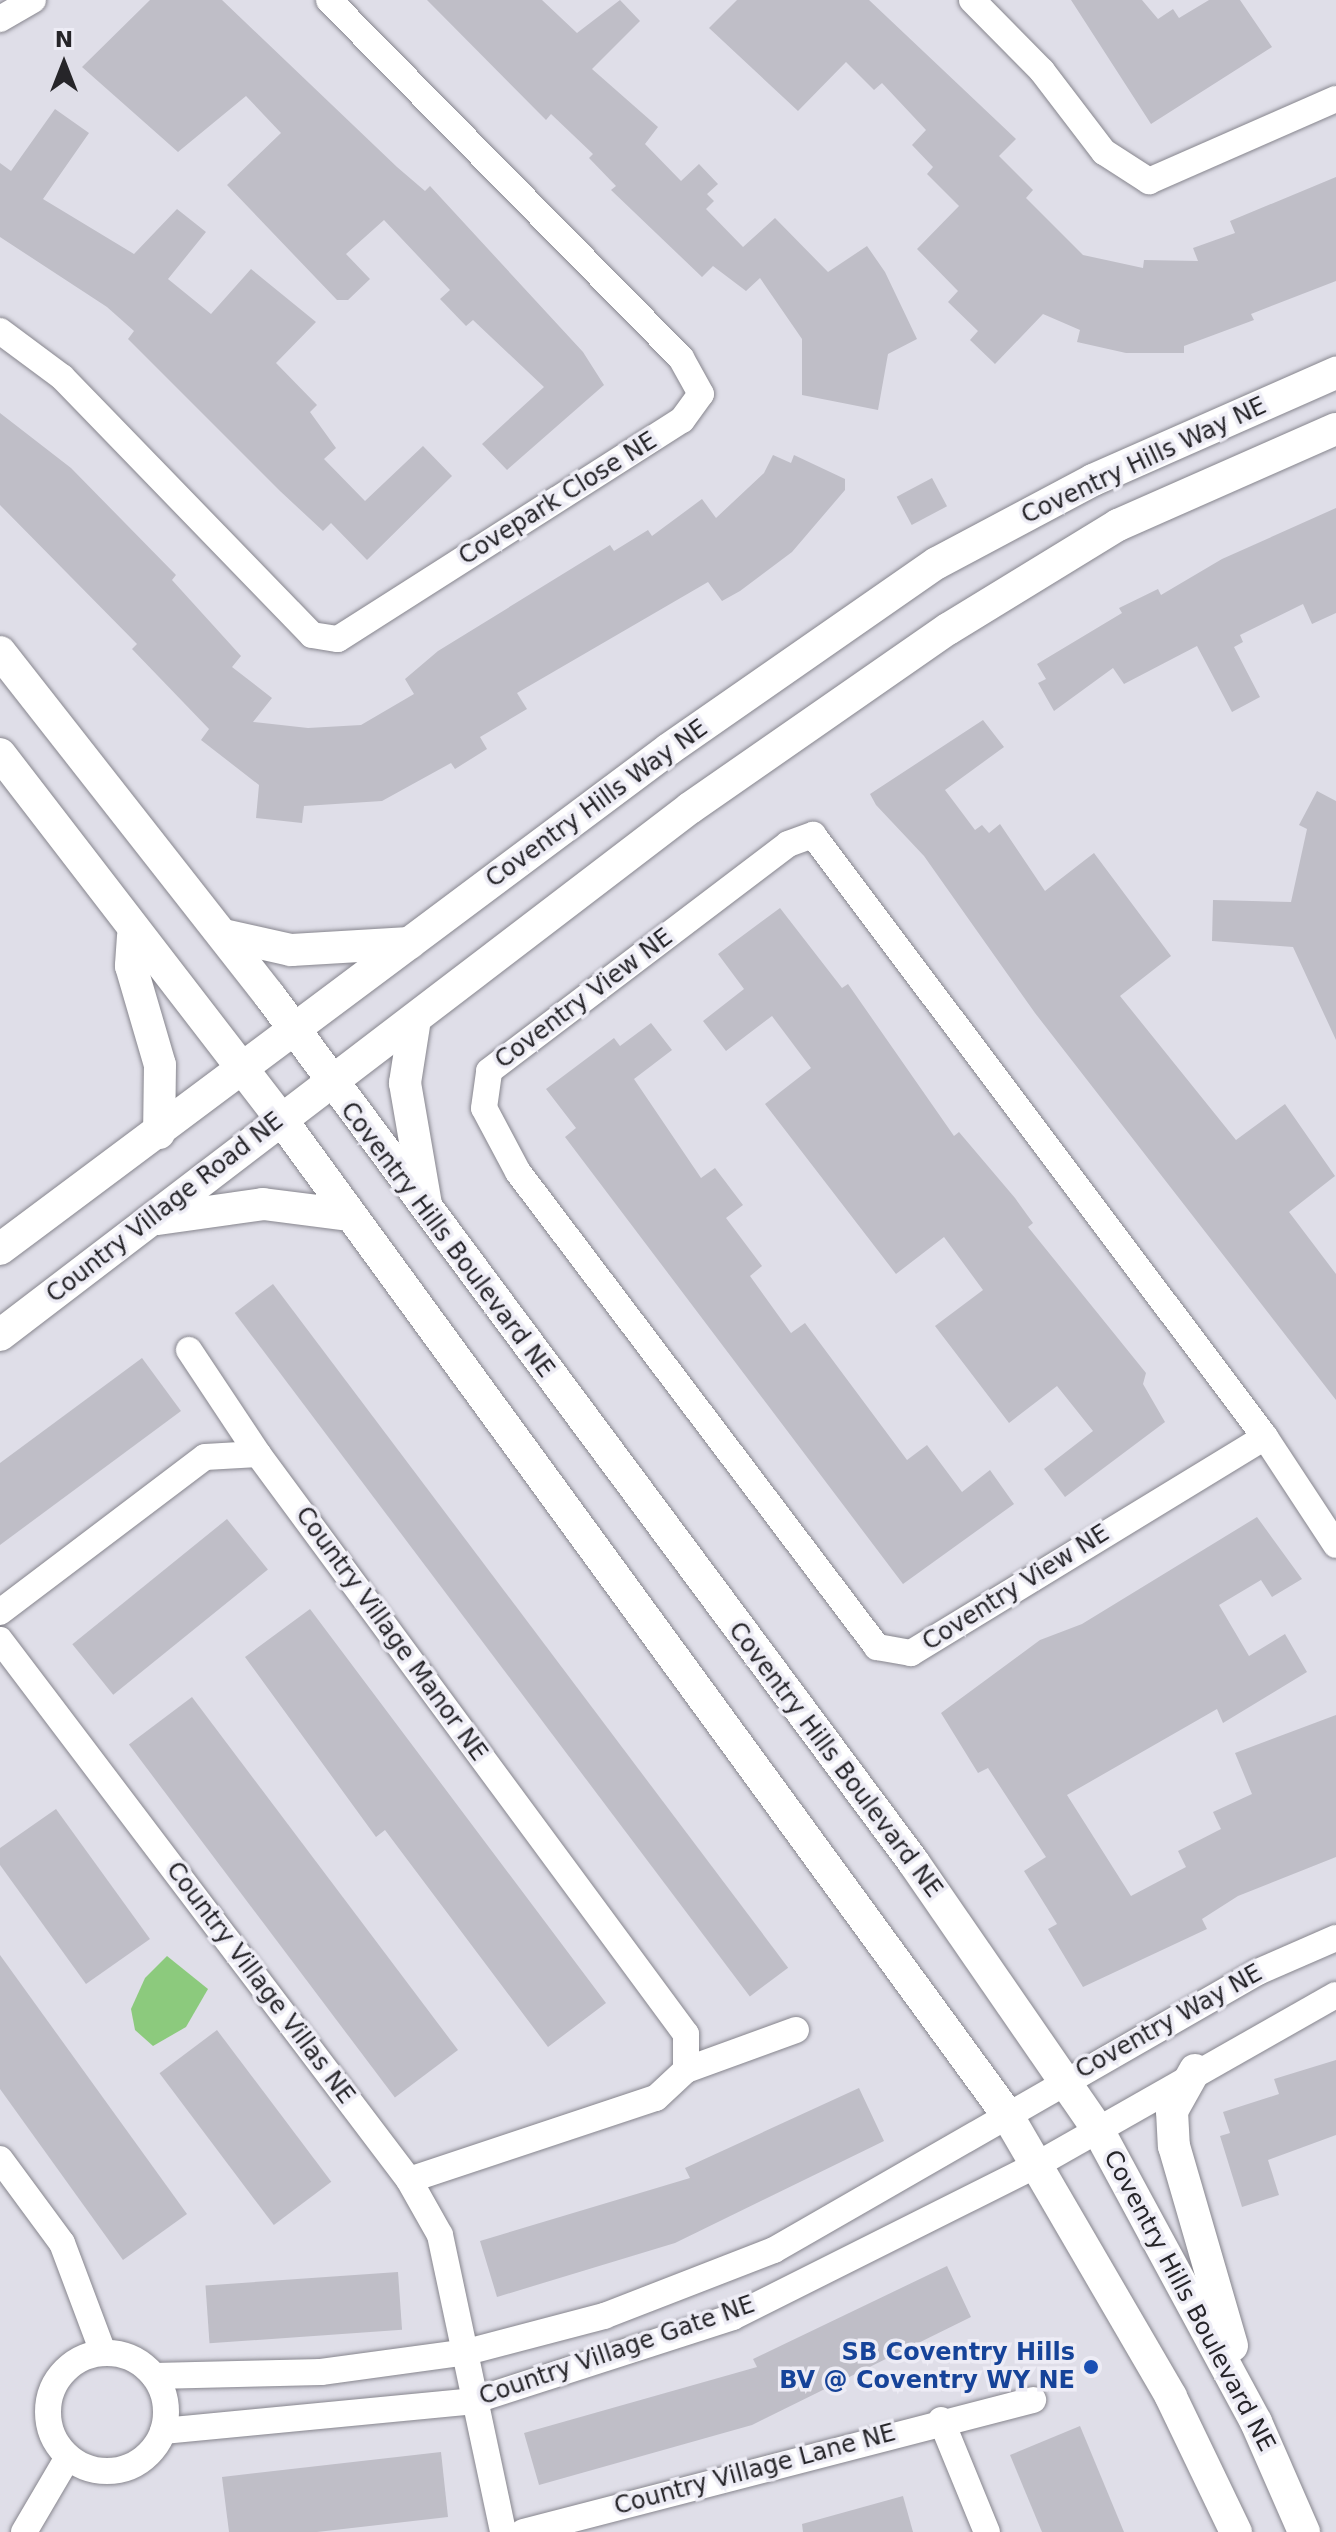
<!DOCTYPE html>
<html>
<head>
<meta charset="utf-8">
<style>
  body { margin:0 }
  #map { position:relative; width:1336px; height:2532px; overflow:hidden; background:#dfdee8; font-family:"DejaVu Sans",sans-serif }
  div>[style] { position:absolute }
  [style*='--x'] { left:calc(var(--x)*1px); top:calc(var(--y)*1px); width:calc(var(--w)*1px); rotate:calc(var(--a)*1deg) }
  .green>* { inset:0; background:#8cca7d }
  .building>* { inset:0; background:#bfbec7; transform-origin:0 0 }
  .roads { filter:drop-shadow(0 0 2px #87868e) drop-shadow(0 0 2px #87868e) }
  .minor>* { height:26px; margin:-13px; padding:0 13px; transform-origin:13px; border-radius:13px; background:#fff }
  .minor>.ring { margin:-13px; padding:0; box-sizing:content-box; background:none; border:26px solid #fff; border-radius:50% }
  .tertiary>* { height:32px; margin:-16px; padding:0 16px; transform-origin:16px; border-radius:16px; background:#fff }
  .dots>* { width:22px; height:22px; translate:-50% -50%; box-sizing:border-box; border:4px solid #edecf5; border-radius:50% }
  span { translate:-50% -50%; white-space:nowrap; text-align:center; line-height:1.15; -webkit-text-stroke:7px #edecf5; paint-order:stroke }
  .street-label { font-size:24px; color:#262529 }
  .transit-label { font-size:24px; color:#164399; font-weight:700 }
  .right { translate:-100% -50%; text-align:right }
  .north { position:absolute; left:24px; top:24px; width:80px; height:80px; -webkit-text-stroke:6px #edecf5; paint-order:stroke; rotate:0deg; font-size:22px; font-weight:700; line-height:32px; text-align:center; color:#262529 }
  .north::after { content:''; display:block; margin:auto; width:28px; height:36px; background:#262529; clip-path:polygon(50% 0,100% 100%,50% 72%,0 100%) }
</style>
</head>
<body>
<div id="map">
  <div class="green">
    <div style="clip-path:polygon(167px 1956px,208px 1989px,186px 2027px,153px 2046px,135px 2030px,131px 2009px,145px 1978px)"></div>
  </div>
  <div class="building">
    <div style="clip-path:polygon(150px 0,222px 0,397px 167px,425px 191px,430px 186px,583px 352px,604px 385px,507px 470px,482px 444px,544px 387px,473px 320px,466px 326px,440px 299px,450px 290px,384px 220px,346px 254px,370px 279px,348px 300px,337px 300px,227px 185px,281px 133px,246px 96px,178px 152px,82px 67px)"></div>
    <div style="clip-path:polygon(427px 0,542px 0,577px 33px,620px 0,640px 21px,592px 69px,658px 127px,645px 144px,681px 181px,699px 164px,718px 184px,707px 194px,714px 201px,706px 209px,743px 247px,775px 218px,828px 272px,867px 246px,885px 272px,917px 339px,888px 354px,878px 410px,802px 395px,802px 339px,760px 278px,746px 291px,713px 266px,702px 277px,611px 190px,616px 186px,589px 158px,593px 154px,551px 114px,546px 120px)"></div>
    <div style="clip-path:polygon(737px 0,869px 0,1016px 139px,999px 156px,1033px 190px,1026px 198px,1083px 255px,1143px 268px,1144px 260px,1198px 261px,1193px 248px,1235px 233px,1230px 221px,1336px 177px,1336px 281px,1251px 314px,1254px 320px,1184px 346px,1184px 353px,1126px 353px,1077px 342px,1080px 330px,1043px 314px,995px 364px,970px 340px,978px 331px,948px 302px,958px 291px,917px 249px,959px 206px,927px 174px,933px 167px,912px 145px,926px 130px,882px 83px,874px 90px,846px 62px,798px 111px,709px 28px)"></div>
    <div style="clip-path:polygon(1071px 0,1142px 0,1158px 19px,1173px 9px,1179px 18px,1209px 0,1240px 0,1272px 47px,1151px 124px)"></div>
    <div style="clip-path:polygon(55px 109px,89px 133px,43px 199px,134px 254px,177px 209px,206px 232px,168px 279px,211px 314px,251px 269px,316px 322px,276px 363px,317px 405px,310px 412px,336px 448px,324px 459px,365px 501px,423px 446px,452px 476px,367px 560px,331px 523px,323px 531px,280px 491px,128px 339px,134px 331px,107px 307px,0 237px,0 163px,11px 171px)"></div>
    <div style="clip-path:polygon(0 413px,71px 468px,176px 575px,172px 580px,241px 656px,232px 667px,272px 698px,253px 722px,308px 728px,361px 725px,414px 694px,405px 679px,438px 651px,610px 545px,614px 551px,648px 530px,652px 536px,702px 499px,716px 518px,764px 473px,773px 455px,791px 463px,794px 455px,845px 479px,845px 490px,792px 552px,740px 591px,722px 601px,708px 582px,517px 693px,527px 709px,480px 737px,487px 749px,455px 769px,451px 763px,382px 801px,304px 806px,302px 823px,256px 818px,259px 785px,201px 740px,209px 729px,132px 649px,137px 644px,0 505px)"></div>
    <div style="left:932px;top:478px;width:32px;height:40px;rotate:62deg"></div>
    <div style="clip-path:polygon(1336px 508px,1336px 613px,1312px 624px,1303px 604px,1240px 635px,1243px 642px,1234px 647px,1260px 697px,1232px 712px,1197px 646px,1124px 684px,1113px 668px,1054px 711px,1038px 683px,1046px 679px,1037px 664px,1122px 613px,1119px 608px,1158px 589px,1161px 595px,1222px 559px)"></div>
    <div style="clip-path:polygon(983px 720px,1004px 747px,945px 790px,975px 830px,982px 825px,989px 833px,1000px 824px,1045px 891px,1094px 853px,1171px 956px,1120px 996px,1236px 1140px,1285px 1104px,1335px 1176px,1289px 1212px,1336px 1274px,1336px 1400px,1035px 1013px,924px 856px,876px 805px,870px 794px)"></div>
    <div style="clip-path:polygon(1317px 791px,1336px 801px,1336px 1040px,1293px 947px,1212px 941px,1213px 900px,1291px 902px,1307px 829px,1299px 825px)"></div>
    <div style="clip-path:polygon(780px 908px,842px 988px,848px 984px,954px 1136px,959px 1132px,1015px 1198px,1033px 1223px,1028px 1227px,1146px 1373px,1143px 1384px,1165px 1422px,1065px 1497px,1044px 1469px,1093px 1431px,1057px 1386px,1009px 1423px,935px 1326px,983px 1290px,944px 1237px,896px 1274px,765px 1104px,811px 1068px,772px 1016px,726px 1051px,703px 1021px,744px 989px,718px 954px)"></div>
    <div style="clip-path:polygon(651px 1023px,672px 1050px,634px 1079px,701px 1178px,715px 1168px,743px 1205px,726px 1218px,762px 1266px,750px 1276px,791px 1333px,805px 1323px,907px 1460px,927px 1445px,962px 1492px,990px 1470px,1014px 1504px,903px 1584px,565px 1137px,576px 1128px,546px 1089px,614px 1038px,620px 1046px)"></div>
    <div style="left:273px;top:1284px;width:856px;height:48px;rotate:53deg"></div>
    <div style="clip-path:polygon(142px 1358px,181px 1411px,0 1545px,0 1463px)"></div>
    <div style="clip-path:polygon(1257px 1517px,1302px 1579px,1272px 1597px,1261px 1580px,1219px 1605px,1249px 1656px,1285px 1634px,1307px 1672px,1223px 1723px,1217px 1709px,1067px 1795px,1131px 1896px,1186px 1867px,1178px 1851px,1221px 1829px,1213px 1812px,1252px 1794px,1235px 1753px,1336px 1715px,1336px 1857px,1238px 1896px,1202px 1919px,1207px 1929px,1083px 1987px,1048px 1929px,1057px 1924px,1024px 1871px,1046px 1857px,988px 1768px,978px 1773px,941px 1713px,1040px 1640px,1082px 1624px)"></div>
    <div style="left:227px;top:1519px;width:65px;height:199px;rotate:51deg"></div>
    <div style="clip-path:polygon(310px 1609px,606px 2003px,548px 2047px,385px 1830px,376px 1837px,245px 1657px)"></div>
    <div style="left:192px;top:1697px;width:442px;height:79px;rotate:53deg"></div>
    <div style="clip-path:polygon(56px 1809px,150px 1939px,86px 1984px,0 1865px,0 1848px)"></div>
    <div style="clip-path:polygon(0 1955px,187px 2214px,123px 2260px,0 2089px)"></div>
    <div style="left:217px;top:2030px;width:190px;height:72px;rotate:53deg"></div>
    <div style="clip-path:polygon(1336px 2060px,1336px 2135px,1268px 2160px,1279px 2195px,1242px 2207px,1220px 2136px,1230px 2133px,1223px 2112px,1279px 2094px,1274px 2079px)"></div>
    <div style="clip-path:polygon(859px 2088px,884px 2141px,675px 2243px,497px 2297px,480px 2241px,690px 2178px,685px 2168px)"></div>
    <div style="clip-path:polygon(947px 2266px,971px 2317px,752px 2425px,539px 2485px,524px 2433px,757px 2367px,753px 2359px)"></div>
    <div style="left:398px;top:2272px;width:58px;height:193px;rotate:86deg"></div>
    <div style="clip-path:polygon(1080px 2426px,1124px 2532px,1042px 2532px,1010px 2455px)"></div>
    <div style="clip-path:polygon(441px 2452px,448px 2517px,317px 2532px,229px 2532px,222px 2477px)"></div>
    <div style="clip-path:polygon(903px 2496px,913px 2532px,803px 2532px,802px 2524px)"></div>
  </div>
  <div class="roads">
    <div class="minor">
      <div style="--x:972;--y:0;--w:100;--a:45.4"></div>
      <div style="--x:1042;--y:71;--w:102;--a:52.6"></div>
      <div style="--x:1104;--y:152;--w:54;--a:32.8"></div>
      <div style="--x:1149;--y:181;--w:204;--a:-23.7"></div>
      <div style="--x:0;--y:19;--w:38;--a:-30"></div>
      <div style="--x:0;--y:331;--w:77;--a:36.6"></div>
      <div style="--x:62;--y:377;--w:359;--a:45.9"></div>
      <div style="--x:312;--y:635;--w:26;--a:9"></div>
      <div style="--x:338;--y:639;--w:408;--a:-32.5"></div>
      <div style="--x:682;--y:420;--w:32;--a:-54"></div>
      <div style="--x:701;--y:394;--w:41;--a:-119.1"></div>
      <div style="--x:681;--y:358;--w:502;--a:-134.52"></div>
      <div style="--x:189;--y:1350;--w:125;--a:56.4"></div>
      <div style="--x:1265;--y:1437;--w:415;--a:148.6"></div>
      <div style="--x:911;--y:1653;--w:35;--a:-170"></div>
      <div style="--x:877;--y:1647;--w:595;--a:-127.08"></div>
      <div style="--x:518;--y:1172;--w:72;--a:-118"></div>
      <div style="--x:484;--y:1108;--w:37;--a:-82"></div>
      <div style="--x:489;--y:1071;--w:375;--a:-37.2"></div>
      <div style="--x:788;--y:844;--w:27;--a:-20"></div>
      <div style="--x:813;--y:835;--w:753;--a:53.1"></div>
      <div style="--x:1265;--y:1437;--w:129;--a:56.7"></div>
      <div style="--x:0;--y:1612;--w:257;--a:-37.1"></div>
      <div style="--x:205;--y:1457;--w:53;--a:-3.2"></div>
      <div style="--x:258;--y:1454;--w:721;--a:53.58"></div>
      <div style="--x:686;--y:2034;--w:36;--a:90"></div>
      <div style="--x:0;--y:1640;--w:677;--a:52.86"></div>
      <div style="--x:409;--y:2180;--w:63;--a:60.6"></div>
      <div style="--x:440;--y:2235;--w:304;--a:78"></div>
      <div style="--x:0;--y:2159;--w:104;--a:53.6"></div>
      <div style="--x:62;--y:2243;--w:116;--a:69.4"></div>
      <div style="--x:409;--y:2180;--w:260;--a:-18.4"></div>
      <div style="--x:656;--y:2098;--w:41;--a:-43"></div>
      <div style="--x:686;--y:2070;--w:117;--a:-20"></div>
      <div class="ring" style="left:48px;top:2353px;width:92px;height:92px"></div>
      <div style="--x:154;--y:2376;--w:167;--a:-1.4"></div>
      <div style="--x:321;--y:2372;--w:147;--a:-7.8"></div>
      <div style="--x:467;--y:2352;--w:142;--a:-14.7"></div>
      <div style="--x:604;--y:2316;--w:182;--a:-21.2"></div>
      <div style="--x:774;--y:2250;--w:558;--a:-29.87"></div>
      <div style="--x:1258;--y:1972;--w:85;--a:-23.6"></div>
      <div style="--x:941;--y:2420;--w:121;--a:67.7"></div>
      <div style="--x:163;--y:2431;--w:311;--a:-5.5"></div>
      <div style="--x:473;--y:2401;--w:273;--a:-17.9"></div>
      <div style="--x:733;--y:2317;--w:343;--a:-26.6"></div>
      <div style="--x:1040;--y:2163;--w:340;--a:-29.6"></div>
      <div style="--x:24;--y:2532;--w:87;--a:-59.6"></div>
      <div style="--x:523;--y:2532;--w:527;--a:-14.51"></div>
    </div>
    <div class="tertiary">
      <div style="--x:0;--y:652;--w:436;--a:51.9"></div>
      <div style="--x:269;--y:995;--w:1081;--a:53.38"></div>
      <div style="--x:914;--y:1863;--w:322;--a:55.4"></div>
      <div style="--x:1097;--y:2128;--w:334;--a:61.6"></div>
      <div style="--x:1256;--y:2422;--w:120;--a:66.4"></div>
      <div style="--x:0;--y:754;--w:461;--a:52.4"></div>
      <div style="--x:281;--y:1119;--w:1230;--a:53.89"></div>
      <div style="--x:1006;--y:2113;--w:328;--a:59.8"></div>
      <div style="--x:1171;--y:2397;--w:150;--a:64.3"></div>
      <div style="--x:224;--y:935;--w:69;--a:12.6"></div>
      <div style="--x:291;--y:950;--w:119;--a:-3.4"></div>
      <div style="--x:133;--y:936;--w:30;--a:94"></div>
      <div style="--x:131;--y:966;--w:103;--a:73.7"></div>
      <div style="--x:160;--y:1065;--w:68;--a:90.8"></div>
      <div style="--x:415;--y:1019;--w:65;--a:98.9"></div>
      <div style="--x:405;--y:1083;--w:124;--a:80.2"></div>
      <div style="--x:158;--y:1219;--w:106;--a:-8.1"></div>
      <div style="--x:263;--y:1204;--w:88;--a:7.2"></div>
      <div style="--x:0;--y:1249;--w:835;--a:-36.77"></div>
      <div style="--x:669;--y:749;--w:326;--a:-34.8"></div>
      <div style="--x:937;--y:563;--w:177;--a:-28"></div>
      <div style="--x:1093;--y:480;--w:266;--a:-23.8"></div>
      <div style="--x:0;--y:1335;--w:868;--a:-37.37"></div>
      <div style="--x:690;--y:808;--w:314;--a:-34.8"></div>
      <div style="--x:948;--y:629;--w:199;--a:-31.5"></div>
      <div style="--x:1118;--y:525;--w:238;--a:-23.8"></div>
      <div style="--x:1195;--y:2070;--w:47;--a:119.3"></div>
      <div style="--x:1172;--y:2111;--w:35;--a:87"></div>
      <div style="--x:1174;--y:2146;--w:208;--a:73.8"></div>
    </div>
  </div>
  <div class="dots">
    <div style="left:1091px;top:2367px;background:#1a4fb4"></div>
  </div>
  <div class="street-label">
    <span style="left:1144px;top:461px;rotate:-25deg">Coventry Hills Way NE</span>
    <span style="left:558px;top:499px;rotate:-32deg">Covepark Close NE</span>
    <span style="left:597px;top:804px;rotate:-36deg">Coventry Hills Way NE</span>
    <span style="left:584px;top:999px;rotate:-37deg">Coventry View NE</span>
    <span style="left:165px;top:1208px;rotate:-38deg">Country Village Road NE</span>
    <span style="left:447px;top:1240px;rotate:53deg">Coventry Hills Boulevard NE</span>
    <span style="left:1016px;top:1588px;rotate:-32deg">Coventry View NE</span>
    <span style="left:391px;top:1634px;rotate:54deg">Country Village Manor NE</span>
    <span style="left:835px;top:1760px;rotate:53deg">Coventry Hills Boulevard NE</span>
    <span style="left:260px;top:1983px;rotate:53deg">Country Village Villas NE</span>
    <span style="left:1169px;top:2022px;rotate:-29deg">Coventry Way NE</span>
    <span style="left:1189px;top:2301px;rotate:62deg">Coventry Hills Boulevard NE</span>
    <span style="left:617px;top:2351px;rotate:-19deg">Country Village Gate NE</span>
    <span style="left:755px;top:2470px;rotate:-15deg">Country Village Lane NE</span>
  </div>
  <div class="transit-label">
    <span class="right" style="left:1075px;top:2367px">SB Coventry Hills<br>BV @ Coventry WY NE</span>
  </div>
  <div class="north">N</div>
</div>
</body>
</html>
